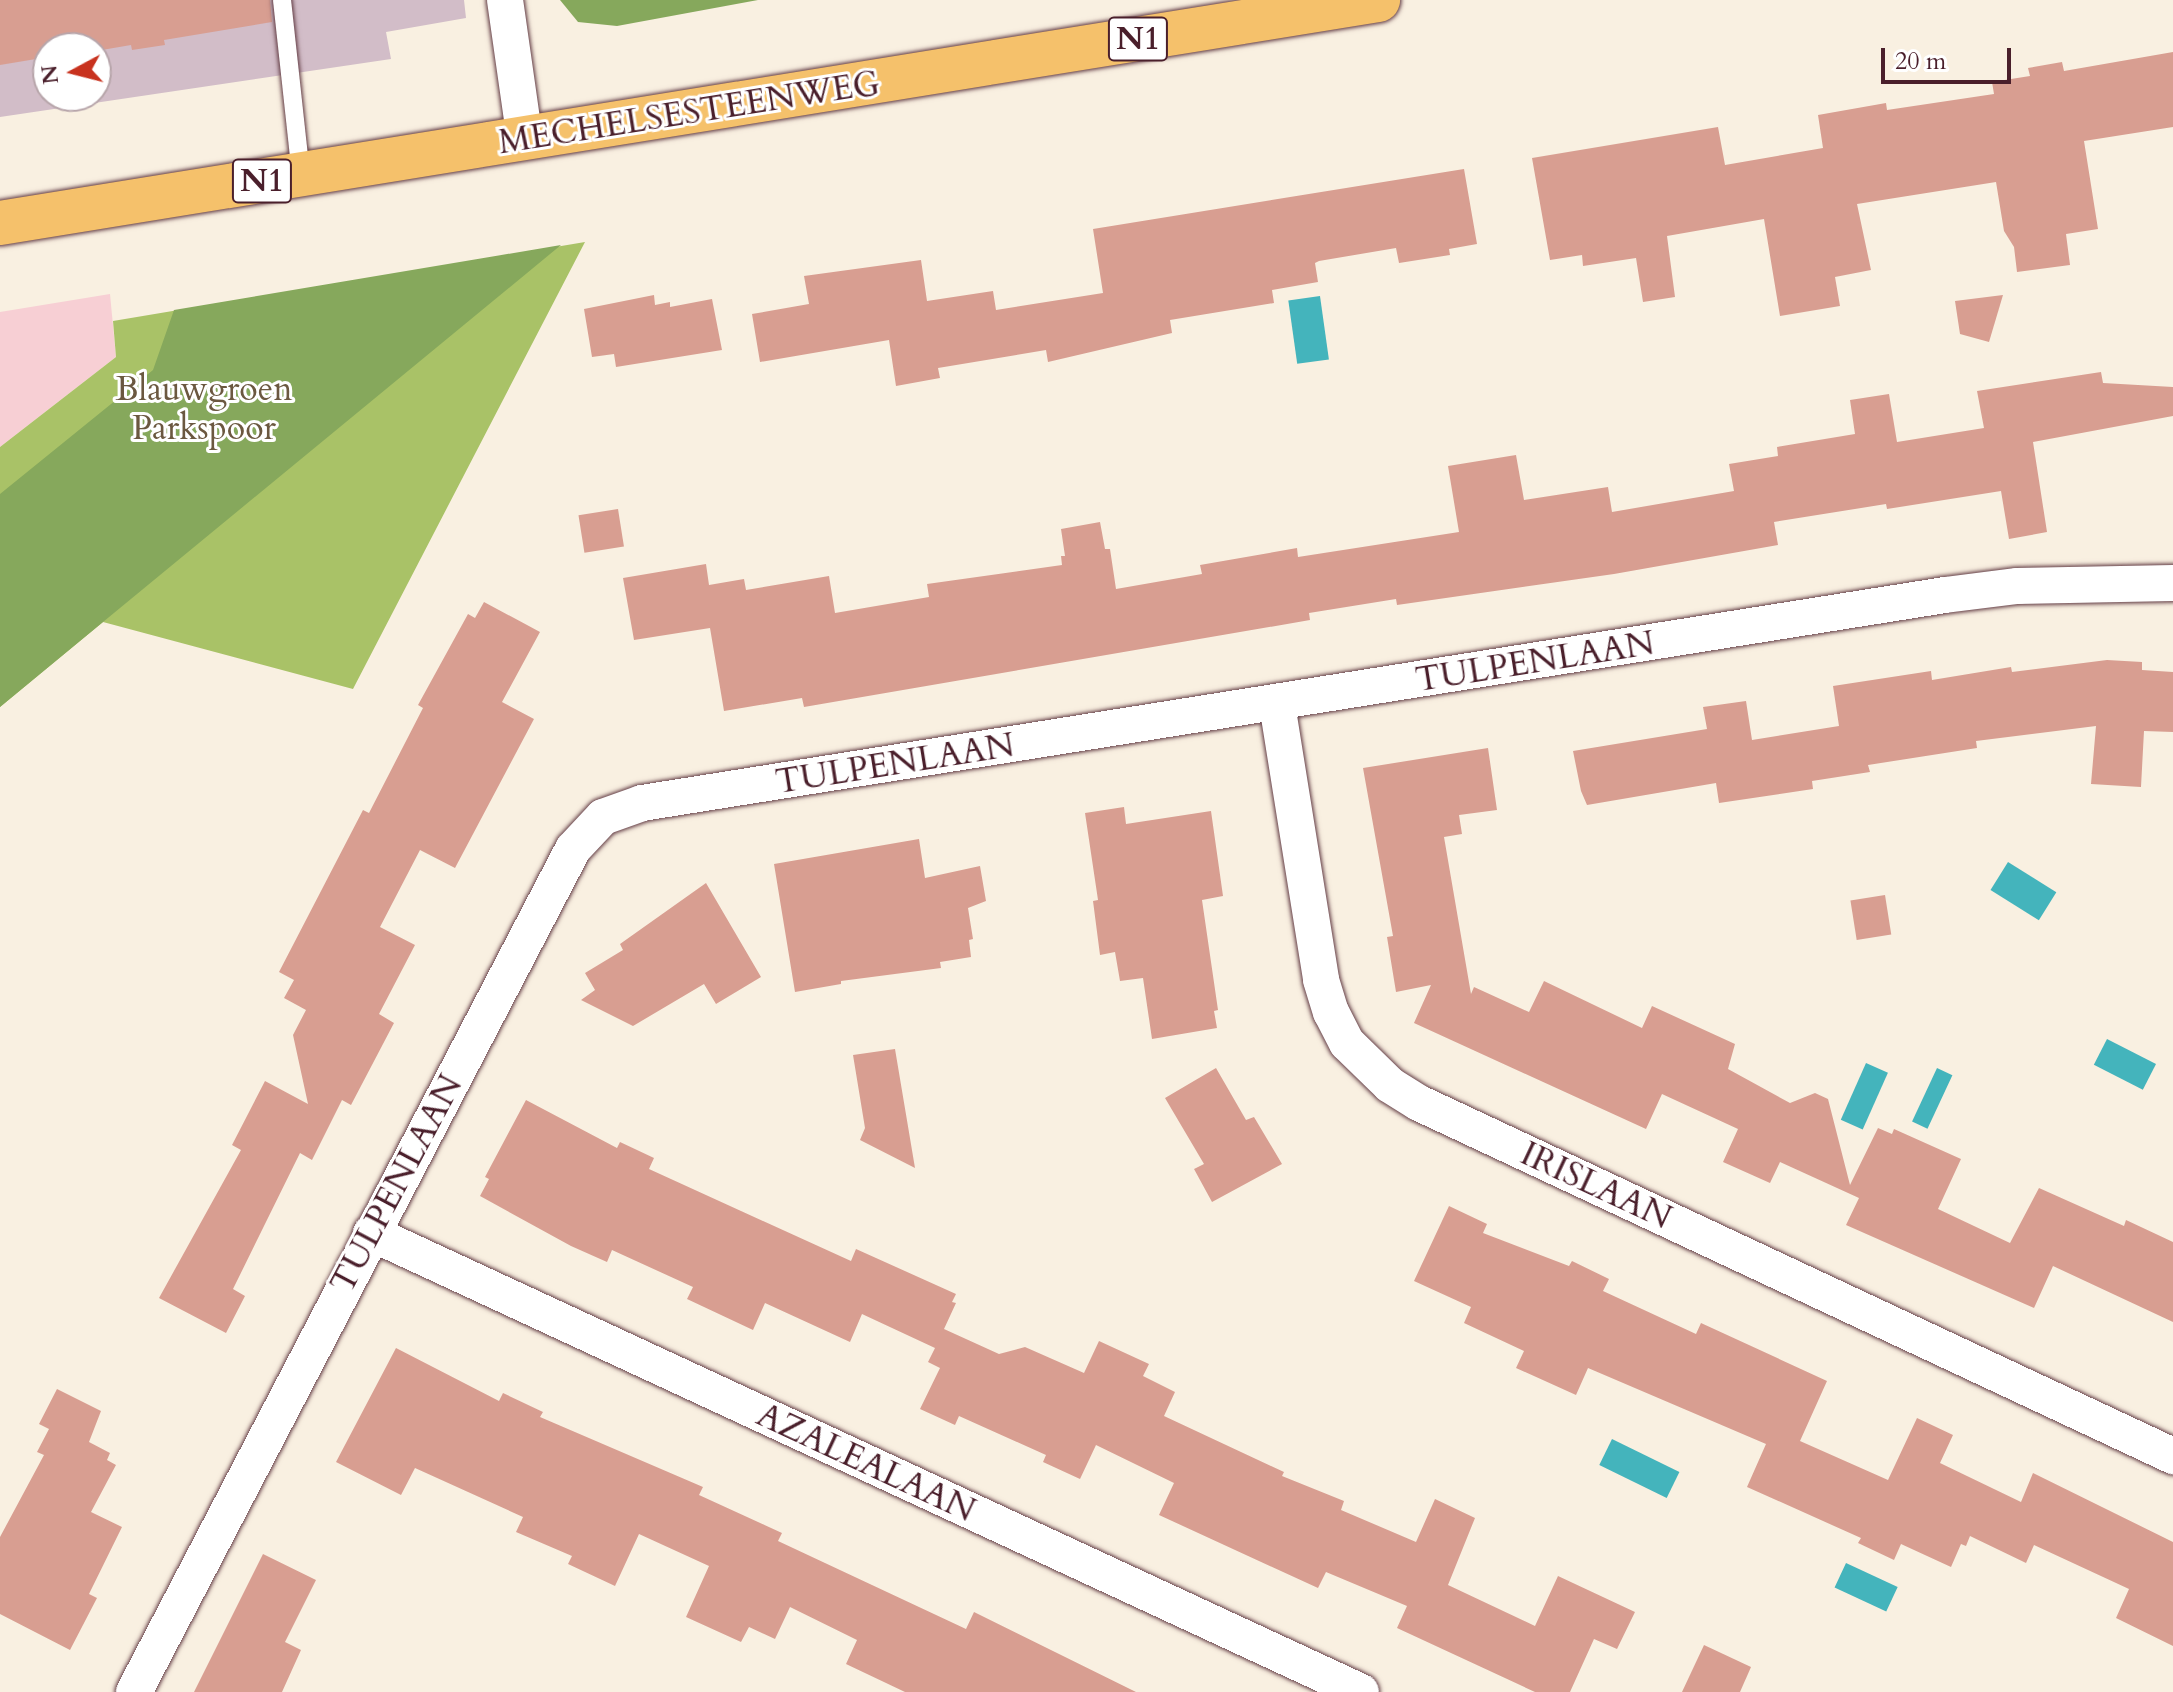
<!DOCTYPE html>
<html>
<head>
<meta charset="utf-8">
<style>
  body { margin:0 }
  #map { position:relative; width:2173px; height:1692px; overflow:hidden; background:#f9f0e1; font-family:Cardo,serif }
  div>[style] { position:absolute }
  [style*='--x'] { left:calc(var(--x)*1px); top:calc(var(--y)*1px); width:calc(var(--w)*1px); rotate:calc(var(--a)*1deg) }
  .built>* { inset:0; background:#f7cfd4 }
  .industrial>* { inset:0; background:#d2bdc8 }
  .green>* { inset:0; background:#a9c267 }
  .forest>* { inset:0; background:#86a85c }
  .water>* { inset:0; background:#44b4bc; transform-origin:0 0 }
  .building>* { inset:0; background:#d89e91; transform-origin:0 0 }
  .roads { filter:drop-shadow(0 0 2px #643e46) drop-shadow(0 0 2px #643e46) }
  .service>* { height:18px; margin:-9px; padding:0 9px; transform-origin:9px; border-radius:9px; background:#fff }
  .minor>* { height:36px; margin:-18px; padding:0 18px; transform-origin:18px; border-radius:18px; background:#fff }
  .primary>* { height:44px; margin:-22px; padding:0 22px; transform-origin:22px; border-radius:22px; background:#f5c16b }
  span { translate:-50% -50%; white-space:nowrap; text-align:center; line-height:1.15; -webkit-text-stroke:6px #fff; paint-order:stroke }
  .shield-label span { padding:2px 6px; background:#fff; border:2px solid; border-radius:6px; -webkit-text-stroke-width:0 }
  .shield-label { font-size:32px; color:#4a1f2b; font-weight:700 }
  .street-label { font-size:34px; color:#4a1f2b }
  .park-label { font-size:34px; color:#6b5840 }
  .north { position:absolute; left:32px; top:32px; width:80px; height:80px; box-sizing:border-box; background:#fff; border:2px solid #b7a5aa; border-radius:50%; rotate:263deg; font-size:22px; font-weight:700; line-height:32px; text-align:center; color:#4a1f2b }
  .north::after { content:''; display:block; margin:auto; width:28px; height:36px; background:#c8321e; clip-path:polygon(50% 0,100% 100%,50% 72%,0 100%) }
  .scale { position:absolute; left:1881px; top:48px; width:130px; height:36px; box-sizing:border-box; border:4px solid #4a1f2b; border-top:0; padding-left:10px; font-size:24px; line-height:28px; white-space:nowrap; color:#4a1f2b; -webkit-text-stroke:6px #fff; paint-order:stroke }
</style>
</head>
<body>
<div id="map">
  <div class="built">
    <div style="clip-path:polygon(110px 294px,116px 357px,0 447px,0 312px)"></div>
  </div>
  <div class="industrial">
    <div style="clip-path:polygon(evenodd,0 0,464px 0,466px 18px,386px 32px,391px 59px,0 117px,0 0,48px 48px,96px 48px,96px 96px,48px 96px,48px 48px)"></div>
  </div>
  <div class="green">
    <div style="clip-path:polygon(585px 242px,353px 689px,103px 622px,0 707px,0 447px,116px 357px,113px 321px)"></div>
  </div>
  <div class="forest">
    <div style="clip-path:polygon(560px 0,758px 0,617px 26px,578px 22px)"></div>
    <div style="clip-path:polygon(561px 245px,103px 622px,0 707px,0 494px,153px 370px,174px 310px)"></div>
  </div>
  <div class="water">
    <div style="left:1320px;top:296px;width:64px;height:32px;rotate:82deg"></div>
    <div style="left:2008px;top:862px;width:57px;height:33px;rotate:32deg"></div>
    <div style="left:2107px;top:1039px;width:55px;height:29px;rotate:27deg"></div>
    <div style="left:1866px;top:1063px;width:24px;height:62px;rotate:24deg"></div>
    <div style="left:1937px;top:1068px;width:17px;height:59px;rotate:25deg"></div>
    <div style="left:1612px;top:1439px;width:75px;height:29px;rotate:26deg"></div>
    <div style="left:1846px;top:1563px;width:57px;height:27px;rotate:25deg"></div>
  </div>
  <div class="building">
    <div style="clip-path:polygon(0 0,270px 0,272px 22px,164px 40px,165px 45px,132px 50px,131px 45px,96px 51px,48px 48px,48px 57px,0 65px)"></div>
    <div style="clip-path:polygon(2173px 52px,2173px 127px,2084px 141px,2098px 229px,2066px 234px,2070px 265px,2017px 272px,2014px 247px,2004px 231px,1996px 182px,1857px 204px,1871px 270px,1835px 277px,1840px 306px,1780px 316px,1764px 219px,1667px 236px,1675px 297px,1643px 302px,1636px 258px,1583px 266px,1582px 255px,1550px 260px,1532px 158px,1718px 127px,1725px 165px,1823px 148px,1818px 115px,1886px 103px,1887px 110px,1994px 94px,1992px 82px,2030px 76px,2028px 68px,2062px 62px,2064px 71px)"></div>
    <div style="clip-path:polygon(1464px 169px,1477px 244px,1449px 249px,1450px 255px,1399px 263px,1396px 248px,1319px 261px,1315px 263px,1318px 282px,1272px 290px,1274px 303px,1170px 320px,1172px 333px,1048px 362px,1046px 350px,938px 368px,940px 378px,896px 386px,889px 340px,760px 362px,752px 314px,809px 304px,804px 276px,921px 260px,927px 301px,993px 291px,996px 310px,1103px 293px,1093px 229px)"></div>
    <div style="clip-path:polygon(654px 295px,655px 305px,670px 302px,670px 307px,712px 299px,722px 350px,616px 367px,614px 354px,592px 357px,584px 309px)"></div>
    <div style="clip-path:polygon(2003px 295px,1989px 342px,1960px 334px,1955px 301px)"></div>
    <div style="clip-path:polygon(2101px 372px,2103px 383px,2173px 387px,2173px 416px,2033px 442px,2047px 532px,2009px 539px,2001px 491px,1887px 509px,1886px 504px,1774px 522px,1778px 545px,1614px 574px,1397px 605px,1396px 599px,1309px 613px,1310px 620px,804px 707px,802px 698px,724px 711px,710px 628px,634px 640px,623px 578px,706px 564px,709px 585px,744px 579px,746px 590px,829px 576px,835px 613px,929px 597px,927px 584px,1062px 565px,1061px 556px,1065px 556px,1061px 529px,1100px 522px,1105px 549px,1110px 549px,1116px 589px,1202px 574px,1200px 565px,1297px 548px,1298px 557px,1459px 532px,1448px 466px,1516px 455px,1524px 500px,1608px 487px,1612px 512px,1734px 491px,1729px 464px,1778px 456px,1777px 447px,1855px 434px,1850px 400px,1889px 394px,1897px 442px,1984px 428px,1977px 391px)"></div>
    <div style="left:618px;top:509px;width:38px;height:40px;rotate:81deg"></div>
    <div style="clip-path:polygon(484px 602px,540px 632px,502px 702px,534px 719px,455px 868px,420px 850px,380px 927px,415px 945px,379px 1014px,394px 1023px,351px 1105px,342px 1100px,312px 1160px,300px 1153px,233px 1289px,245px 1296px,226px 1333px,159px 1298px,241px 1150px,232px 1145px,265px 1081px,308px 1104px,293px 1035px,306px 1010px,284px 998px,294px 980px,279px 972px,363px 810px,369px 813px,423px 708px,418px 705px,468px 614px,475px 618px)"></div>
    <div style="clip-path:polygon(2107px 660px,2142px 662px,2142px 670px,2173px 672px,2173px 732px,2144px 731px,2141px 787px,2091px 784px,2096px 726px,1976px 741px,1977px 748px,1868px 765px,1870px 772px,1812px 781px,1813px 789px,1719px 803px,1716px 783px,1587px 805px,1581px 791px,1573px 751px,1707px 729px,1703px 707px,1746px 701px,1752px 740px,1839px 726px,1833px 686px,1931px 671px,1932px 680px,2011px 667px,2012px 672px)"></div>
    <div style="clip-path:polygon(1488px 748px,1497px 810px,1459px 815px,1462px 834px,1444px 837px,1471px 994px,1474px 987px,1529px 1012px,1544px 981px,1642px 1028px,1652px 1006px,1735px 1044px,1728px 1069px,1790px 1103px,1815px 1093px,1828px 1099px,1850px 1185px,1878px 1128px,1892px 1134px,1894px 1129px,1961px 1159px,1938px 1209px,2010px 1243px,2039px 1188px,2124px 1226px,2126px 1220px,2173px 1242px,2173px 1322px,2053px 1266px,2034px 1308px,1846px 1225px,1859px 1198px,1780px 1162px,1770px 1183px,1723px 1162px,1738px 1129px,1662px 1094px,1646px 1129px,1414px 1023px,1431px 985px,1396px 992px,1387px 937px,1393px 936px,1363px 768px)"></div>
    <div style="clip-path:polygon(1124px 807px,1126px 824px,1211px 811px,1223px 896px,1202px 900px,1218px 1010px,1214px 1011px,1217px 1028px,1152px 1039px,1143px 978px,1120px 981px,1115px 952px,1100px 955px,1093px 901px,1098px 900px,1085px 813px)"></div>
    <div style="clip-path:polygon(919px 839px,925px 878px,980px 866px,986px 901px,968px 908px,973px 939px,969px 940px,971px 957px,940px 962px,941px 968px,841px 981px,841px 984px,795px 992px,774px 864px)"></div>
    <div style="clip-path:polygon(706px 883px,761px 977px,716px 1004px,704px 984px,633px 1026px,581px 1000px,595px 990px,585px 973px,623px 950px,620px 944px)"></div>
    <div style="left:1885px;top:895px;width:40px;height:35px;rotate:81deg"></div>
    <div style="clip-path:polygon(895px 1049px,915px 1168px,860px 1140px,865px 1128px,853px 1055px)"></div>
    <div style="clip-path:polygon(1216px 1068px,1246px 1120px,1254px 1117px,1282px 1164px,1212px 1202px,1194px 1169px,1204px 1164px,1165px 1098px)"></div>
    <div style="clip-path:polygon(526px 1100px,617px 1148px,620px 1142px,654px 1158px,649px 1169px,851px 1261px,856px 1249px,956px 1294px,952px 1302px,956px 1303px,944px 1329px,999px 1354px,1025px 1347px,1084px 1373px,1099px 1341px,1149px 1364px,1143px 1376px,1175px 1392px,1164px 1416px,1284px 1472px,1282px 1476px,1344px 1501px,1341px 1510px,1416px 1542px,1435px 1499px,1475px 1518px,1448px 1585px,1535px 1626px,1558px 1576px,1635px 1612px,1617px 1649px,1594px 1639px,1570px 1692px,1535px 1692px,1397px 1628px,1407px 1606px,1326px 1572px,1318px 1588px,1159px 1515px,1174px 1483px,1096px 1445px,1080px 1479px,1043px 1462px,1046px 1455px,959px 1416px,955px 1425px,920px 1409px,940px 1368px,928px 1362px,935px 1348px,862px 1314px,850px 1342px,765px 1303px,753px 1330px,687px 1299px,693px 1287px,612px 1250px,607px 1262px,571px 1246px,480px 1196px,489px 1179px,485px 1177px)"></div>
    <div style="clip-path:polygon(1449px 1206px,1487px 1224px,1483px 1233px,1569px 1266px,1572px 1261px,1609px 1279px,1603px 1291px,1696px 1334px,1701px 1323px,1827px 1381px,1800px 1441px,1888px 1480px,1917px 1418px,1953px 1435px,1940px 1463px,2021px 1502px,2033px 1473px,2173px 1542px,2173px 1646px,2116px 1618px,2129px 1589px,2034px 1545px,2026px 1563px,1970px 1536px,1966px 1546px,1961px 1544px,1951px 1567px,1901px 1544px,1894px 1560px,1858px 1543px,1861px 1538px,1747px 1487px,1766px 1444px,1588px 1368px,1576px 1395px,1516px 1368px,1524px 1351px,1464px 1323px,1471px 1307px,1414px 1281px)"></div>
    <div style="clip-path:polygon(396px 1348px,499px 1401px,503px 1393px,543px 1412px,540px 1417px,703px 1487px,699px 1495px,782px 1533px,778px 1541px,966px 1629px,974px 1612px,1136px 1692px,905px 1692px,846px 1664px,857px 1640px,790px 1607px,775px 1639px,749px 1627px,741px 1642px,686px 1617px,709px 1566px,639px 1534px,615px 1586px,568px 1564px,572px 1556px,516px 1532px,523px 1517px,415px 1468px,401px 1495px,336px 1462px)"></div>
    <div style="clip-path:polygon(57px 1389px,101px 1411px,89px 1442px,110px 1453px,107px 1460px,116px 1465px,91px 1512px,122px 1527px,89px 1594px,97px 1598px,70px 1650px,0 1614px,0 1537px,44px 1455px,37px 1452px,49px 1429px,39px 1424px)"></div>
    <div style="clip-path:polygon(263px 1554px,316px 1580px,285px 1642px,301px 1650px,282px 1692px,194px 1692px)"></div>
    <div style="clip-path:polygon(1704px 1645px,1751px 1667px,1740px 1692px,1682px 1692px)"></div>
  </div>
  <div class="roads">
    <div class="service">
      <div style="--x:282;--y:0;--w:176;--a:83.8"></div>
    </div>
    <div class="minor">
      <div style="--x:505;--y:0;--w:142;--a:81.9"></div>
      <div style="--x:1277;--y:704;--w:279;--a:80.9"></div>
      <div style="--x:1321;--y:980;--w:34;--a:73"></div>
      <div style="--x:1331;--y:1012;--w:35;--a:63"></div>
      <div style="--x:1347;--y:1043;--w:60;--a:44.3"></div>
      <div style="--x:1390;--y:1085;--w:34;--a:32"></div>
      <div style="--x:1419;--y:1103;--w:833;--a:25.09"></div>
      <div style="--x:371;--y:1233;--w:1091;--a:24.87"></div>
      <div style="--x:134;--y:1692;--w:950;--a:-62.49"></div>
      <div style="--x:573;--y:849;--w:44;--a:-46.8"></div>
      <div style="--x:603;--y:817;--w:41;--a:-19.7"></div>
      <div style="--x:642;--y:803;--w:1319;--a:-9.07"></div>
      <div style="--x:1945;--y:595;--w:73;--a:-7.1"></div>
      <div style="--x:2017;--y:586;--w:156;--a:-1.1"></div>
    </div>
    <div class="primary">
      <div style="--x:0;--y:223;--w:1396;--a:-9.19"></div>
    </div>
  </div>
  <div class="shield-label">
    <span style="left:1138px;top:39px">N1</span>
    <span style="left:262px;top:181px">N1</span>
  </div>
  <div class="street-label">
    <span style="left:689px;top:113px;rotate:-9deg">MECHELSESTEENWEG</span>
    <span style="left:1535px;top:662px;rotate:-9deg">TULPENLAAN</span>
    <span style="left:895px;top:764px;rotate:-9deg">TULPENLAAN</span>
    <span style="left:397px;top:1184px;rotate:-62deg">TULPENLAAN</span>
    <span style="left:1596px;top:1186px;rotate:25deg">IRISLAAN</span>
    <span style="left:866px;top:1463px;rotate:25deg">AZALEALAAN</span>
  </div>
  <div class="park-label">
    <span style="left:204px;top:409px">Blauwgroen<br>Parkspoor</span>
  </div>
  <div class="north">N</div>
  <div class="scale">20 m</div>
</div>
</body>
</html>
